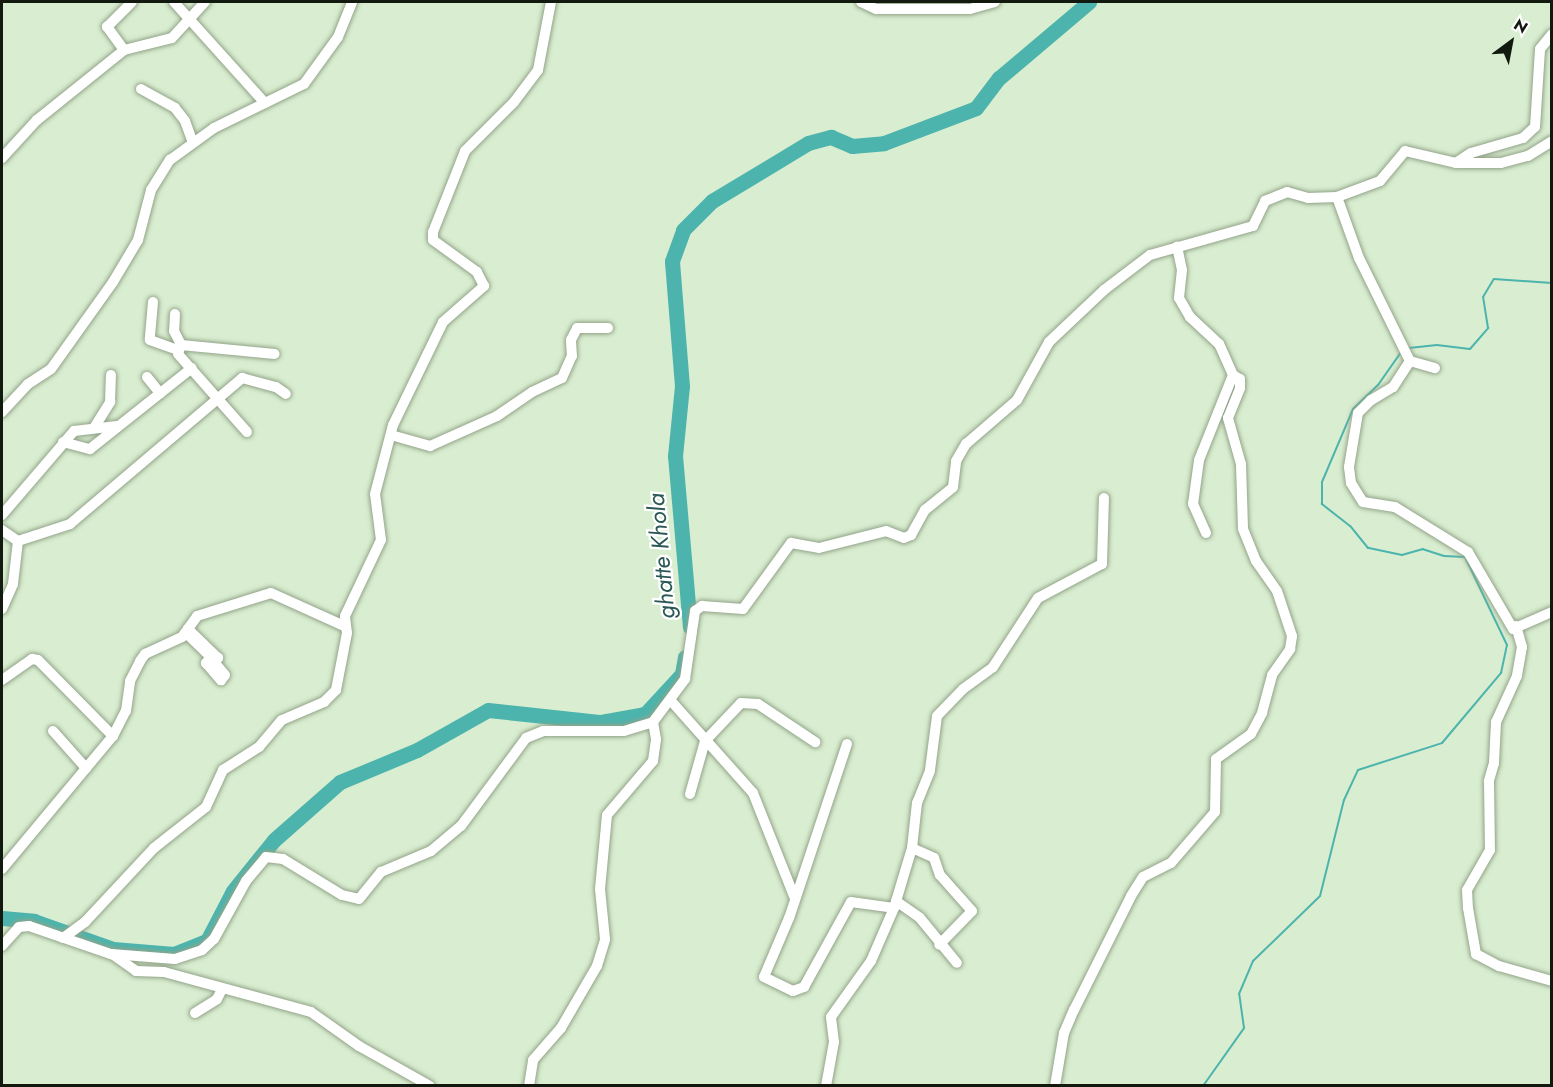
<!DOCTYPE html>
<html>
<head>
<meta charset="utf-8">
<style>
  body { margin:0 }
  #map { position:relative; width:1553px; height:1087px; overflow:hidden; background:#d9edd0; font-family:Jost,sans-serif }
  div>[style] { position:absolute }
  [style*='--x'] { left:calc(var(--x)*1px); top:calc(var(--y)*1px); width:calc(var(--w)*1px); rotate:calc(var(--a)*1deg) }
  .stream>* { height:2px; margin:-1px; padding:0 1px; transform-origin:1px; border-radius:1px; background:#4cb4ad }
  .river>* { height:15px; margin:-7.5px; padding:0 7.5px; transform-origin:7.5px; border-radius:7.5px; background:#4cb4ad }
  .roads { filter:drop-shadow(0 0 2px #92a489) drop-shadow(0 0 2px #92a489) }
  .minor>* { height:10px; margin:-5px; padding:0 5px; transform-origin:5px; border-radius:5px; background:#fff }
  span { translate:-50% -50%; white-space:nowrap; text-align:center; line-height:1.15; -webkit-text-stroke:4.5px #fff; paint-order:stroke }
  .water-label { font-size:24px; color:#2b5855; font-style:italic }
  .frame { position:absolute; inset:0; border:3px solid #12190f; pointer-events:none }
  .north { position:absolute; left:1481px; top:12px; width:60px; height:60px; -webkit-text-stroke:4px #fff; paint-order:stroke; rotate:32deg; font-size:16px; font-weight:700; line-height:24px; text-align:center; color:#12190f }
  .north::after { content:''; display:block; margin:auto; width:21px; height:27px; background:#12190f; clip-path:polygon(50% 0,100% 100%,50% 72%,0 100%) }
</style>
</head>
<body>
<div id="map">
  <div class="stream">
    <div style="--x:1409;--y:348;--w:28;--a:-6"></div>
    <div style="--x:1437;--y:345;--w:33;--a:7"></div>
    <div style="--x:1470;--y:349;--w:28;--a:-49"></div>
    <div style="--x:1488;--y:328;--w:31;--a:-99"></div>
    <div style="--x:1483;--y:297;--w:21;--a:-59"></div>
    <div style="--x:1494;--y:279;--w:58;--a:3.9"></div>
    <div style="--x:1203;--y:1086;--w:71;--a:-54.7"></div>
    <div style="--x:1244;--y:1028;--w:34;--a:-98"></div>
    <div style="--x:1239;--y:994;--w:36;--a:-67"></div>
    <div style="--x:1253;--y:961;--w:93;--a:-44.1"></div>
    <div style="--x:1320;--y:896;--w:99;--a:-76"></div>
    <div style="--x:1344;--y:800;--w:33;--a:-65"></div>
    <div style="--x:1358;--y:770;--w:88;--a:-17.8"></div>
    <div style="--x:1442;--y:743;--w:92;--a:-49.9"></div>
    <div style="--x:1501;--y:673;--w:29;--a:-78"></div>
    <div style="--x:1507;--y:645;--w:98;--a:-115.5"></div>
    <div style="--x:1465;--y:557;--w:21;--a:-177"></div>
    <div style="--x:1444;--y:556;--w:22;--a:-162"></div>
    <div style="--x:1423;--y:549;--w:22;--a:164"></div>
    <div style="--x:1402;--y:555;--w:35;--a:-168"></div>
    <div style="--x:1368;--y:548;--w:28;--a:-129"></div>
    <div style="--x:1350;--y:526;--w:36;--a:-142"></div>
    <div style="--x:1322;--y:504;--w:22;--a:-90"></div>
    <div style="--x:1322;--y:482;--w:79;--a:-67"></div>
    <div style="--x:1353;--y:409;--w:35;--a:-44"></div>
    <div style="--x:1378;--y:385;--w:39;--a:-55"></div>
  </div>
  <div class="river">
    <div style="--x:690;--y:627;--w:172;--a:-95"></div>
    <div style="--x:675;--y:456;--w:70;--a:-84.3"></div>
    <div style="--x:682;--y:386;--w:125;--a:-94.6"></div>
    <div style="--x:672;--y:261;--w:33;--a:-70"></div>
    <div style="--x:683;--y:230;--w:41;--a:-45"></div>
    <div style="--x:712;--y:201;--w:112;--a:-31.1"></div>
    <div style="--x:808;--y:143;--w:24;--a:-15"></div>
    <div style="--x:831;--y:137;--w:23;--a:23"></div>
    <div style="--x:852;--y:146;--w:32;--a:-5"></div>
    <div style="--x:884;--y:143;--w:98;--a:-20.8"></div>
    <div style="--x:976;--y:108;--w:38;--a:-53"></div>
    <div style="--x:999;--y:78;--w:118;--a:-40.2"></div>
    <div style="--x:2;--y:918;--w:32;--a:5"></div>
    <div style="--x:34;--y:921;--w:84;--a:19.5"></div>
    <div style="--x:113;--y:949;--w:61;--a:4.7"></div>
    <div style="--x:174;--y:954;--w:35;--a:-22"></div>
    <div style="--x:207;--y:941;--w:56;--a:-62.5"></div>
    <div style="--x:233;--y:891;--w:65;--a:-51.2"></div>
    <div style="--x:274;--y:840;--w:88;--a:-41.3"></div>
    <div style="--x:340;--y:782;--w:83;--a:-22.6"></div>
    <div style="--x:417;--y:750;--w:81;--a:-29.4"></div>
    <div style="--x:488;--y:710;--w:114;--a:6.1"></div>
    <div style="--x:601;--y:722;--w:45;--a:-10.3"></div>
    <div style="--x:645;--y:714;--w:54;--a:-47.2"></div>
    <div style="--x:682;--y:674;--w:17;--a:-80"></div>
  </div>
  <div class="roads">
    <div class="minor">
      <div style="--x:174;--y:2;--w:136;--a:48"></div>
      <div style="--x:861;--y:2;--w:17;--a:25"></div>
      <div style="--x:876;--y:9;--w:94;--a:0"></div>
      <div style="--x:970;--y:9;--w:26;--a:-16"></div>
      <div style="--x:124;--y:50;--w:29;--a:-126"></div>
      <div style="--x:107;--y:27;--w:35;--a:-45"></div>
      <div style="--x:141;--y:89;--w:39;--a:29"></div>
      <div style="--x:175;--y:108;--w:16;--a:52"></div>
      <div style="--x:185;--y:121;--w:23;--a:70"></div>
      <div style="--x:2;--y:158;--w:52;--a:-47.4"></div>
      <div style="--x:37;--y:120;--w:112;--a:-38.8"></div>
      <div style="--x:124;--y:50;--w:49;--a:-14"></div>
      <div style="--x:172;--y:38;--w:49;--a:-47.5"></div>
      <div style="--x:1456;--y:163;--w:18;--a:-34"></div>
      <div style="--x:1471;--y:153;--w:54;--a:-16.1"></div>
      <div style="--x:1523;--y:138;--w:16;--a:-43"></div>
      <div style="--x:1535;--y:127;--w:78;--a:-86.3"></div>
      <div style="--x:1540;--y:49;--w:19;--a:-51"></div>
      <div style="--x:1337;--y:197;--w:65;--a:70.2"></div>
      <div style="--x:1359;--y:258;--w:115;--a:63.7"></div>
      <div style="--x:1410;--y:361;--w:26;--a:16"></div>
      <div style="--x:153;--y:302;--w:38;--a:95"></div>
      <div style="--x:150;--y:340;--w:29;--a:20"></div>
      <div style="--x:175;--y:314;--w:17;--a:93"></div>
      <div style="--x:174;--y:331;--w:16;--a:63"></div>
      <div style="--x:181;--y:345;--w:9;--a:108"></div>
      <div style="--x:178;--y:354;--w:104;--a:48.5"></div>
      <div style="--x:181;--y:345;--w:94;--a:5.5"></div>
      <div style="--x:1410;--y:361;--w:31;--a:123"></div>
      <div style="--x:1393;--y:387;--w:26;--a:149"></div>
      <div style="--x:1371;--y:400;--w:18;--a:135"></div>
      <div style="--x:1358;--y:413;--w:55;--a:99.5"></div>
      <div style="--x:1349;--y:467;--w:16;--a:83"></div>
      <div style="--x:1351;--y:483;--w:22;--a:58"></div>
      <div style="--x:1363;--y:502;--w:32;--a:9"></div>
      <div style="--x:1395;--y:507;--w:86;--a:31.7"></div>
      <div style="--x:1468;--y:552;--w:89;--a:59.7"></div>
      <div style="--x:1513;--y:629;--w:43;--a:-23.6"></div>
      <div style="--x:147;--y:377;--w:21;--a:51"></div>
      <div style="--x:2;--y:412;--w:38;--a:-47"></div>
      <div style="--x:28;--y:384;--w:27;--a:-33"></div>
      <div style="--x:51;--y:369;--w:107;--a:-54.5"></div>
      <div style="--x:113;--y:282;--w:49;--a:-59.2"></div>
      <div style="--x:138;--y:240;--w:52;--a:-75.4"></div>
      <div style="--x:151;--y:190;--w:36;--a:-58"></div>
      <div style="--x:170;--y:160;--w:54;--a:-36"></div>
      <div style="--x:214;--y:128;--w:100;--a:-26.1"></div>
      <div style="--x:304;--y:84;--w:58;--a:-54.1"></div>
      <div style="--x:338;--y:37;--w:38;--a:-68"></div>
      <div style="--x:94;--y:428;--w:31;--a:-58"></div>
      <div style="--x:110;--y:402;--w:27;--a:-88"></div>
      <div style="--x:391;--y:435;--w:41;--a:15.8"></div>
      <div style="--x:430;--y:446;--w:73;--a:-24.1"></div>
      <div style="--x:497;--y:416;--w:42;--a:-34.4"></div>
      <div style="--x:532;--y:392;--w:33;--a:-25"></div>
      <div style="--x:562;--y:378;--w:24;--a:-66"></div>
      <div style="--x:572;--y:356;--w:16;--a:-94"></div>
      <div style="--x:571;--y:340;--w:13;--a:-63"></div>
      <div style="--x:577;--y:328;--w:31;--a:0"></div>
      <div style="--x:63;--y:442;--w:28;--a:15"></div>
      <div style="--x:90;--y:449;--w:130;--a:-38.5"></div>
      <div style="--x:2;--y:515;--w:111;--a:-49.4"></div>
      <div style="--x:74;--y:431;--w:43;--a:-6.6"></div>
      <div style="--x:2;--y:530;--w:19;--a:35"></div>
      <div style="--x:18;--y:541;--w:55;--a:-18.1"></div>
      <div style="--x:70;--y:524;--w:226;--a:-40.3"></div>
      <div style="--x:242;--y:378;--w:35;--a:15"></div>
      <div style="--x:276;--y:387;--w:12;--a:35"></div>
      <div style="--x:1206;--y:533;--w:32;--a:-114"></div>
      <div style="--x:1193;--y:504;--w:44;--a:-82.2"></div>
      <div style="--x:1199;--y:460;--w:92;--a:-68.2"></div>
      <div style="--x:2;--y:609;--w:27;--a:-66"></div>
      <div style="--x:13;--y:584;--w:43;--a:-83.4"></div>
      <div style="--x:1516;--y:626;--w:22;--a:74"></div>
      <div style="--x:1522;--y:647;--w:29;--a:100"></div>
      <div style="--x:1517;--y:676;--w:51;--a:114.5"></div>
      <div style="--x:1496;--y:722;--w:41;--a:92.8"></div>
      <div style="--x:1494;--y:763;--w:19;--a:106"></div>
      <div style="--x:1489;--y:781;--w:69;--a:89.2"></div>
      <div style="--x:1490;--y:850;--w:46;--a:119.9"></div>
      <div style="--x:1467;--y:890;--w:18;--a:87"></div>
      <div style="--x:1468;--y:908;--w:47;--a:80.1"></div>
      <div style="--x:1476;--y:954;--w:26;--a:28"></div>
      <div style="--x:1499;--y:966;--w:55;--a:15.8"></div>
      <div style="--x:186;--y:633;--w:35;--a:44"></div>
      <div style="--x:211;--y:657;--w:8;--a:130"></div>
      <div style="--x:206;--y:663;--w:23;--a:49"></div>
      <div style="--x:221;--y:680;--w:6;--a:-51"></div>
      <div style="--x:225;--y:675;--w:17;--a:-130"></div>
      <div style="--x:214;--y:662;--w:6;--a:-45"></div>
      <div style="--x:218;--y:658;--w:42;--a:-136"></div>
      <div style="--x:2;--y:680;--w:37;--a:-35"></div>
      <div style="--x:32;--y:659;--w:6;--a:9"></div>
      <div style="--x:38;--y:660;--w:107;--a:45.4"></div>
      <div style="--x:672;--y:702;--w:122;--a:48.3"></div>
      <div style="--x:753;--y:793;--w:111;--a:68.3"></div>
      <div style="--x:53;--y:731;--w:50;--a:48.3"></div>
      <div style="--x:847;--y:744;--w:183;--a:108.4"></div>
      <div style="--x:789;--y:918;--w:64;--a:113"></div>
      <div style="--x:764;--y:977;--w:32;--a:26"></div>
      <div style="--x:793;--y:991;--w:12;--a:-20"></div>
      <div style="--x:804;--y:987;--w:97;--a:-61.1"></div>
      <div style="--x:851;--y:902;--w:43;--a:7.9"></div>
      <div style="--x:690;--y:794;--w:55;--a:-74.2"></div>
      <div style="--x:705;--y:741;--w:52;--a:-46.5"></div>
      <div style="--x:741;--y:703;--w:17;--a:3"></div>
      <div style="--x:758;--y:704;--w:69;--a:33.7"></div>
      <div style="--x:912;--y:848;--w:24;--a:24"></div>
      <div style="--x:934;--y:858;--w:18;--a:71"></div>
      <div style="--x:940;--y:875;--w:48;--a:48.4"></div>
      <div style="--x:972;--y:911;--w:47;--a:134.1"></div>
      <div style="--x:2;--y:869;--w:173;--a:-50.2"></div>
      <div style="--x:113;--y:736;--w:28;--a:-63"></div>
      <div style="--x:126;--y:711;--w:30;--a:-82"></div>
      <div style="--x:130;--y:681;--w:22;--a:-63"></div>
      <div style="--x:140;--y:661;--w:9;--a:-54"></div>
      <div style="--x:145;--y:654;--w:41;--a:-24.7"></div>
      <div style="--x:182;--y:637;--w:26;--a:-54"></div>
      <div style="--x:197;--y:616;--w:77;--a:-17.3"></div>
      <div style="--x:271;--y:593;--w:80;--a:24.3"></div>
      <div style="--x:896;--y:901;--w:29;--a:35"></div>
      <div style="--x:920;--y:918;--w:58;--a:50.6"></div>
      <div style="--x:63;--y:938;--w:27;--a:-36"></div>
      <div style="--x:85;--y:922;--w:101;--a:-47"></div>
      <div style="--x:154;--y:848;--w:66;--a:-38.3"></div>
      <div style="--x:206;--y:807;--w:41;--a:-65.3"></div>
      <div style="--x:223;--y:770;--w:43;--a:-32.6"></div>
      <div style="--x:259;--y:747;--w:35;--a:-50"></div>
      <div style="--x:282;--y:720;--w:46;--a:-23.2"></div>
      <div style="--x:324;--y:702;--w:17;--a:-45"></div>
      <div style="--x:336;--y:690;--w:58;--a:-79.1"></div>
      <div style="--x:347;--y:633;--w:17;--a:-97"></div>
      <div style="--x:345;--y:616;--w:84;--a:-64.7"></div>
      <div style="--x:381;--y:540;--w:46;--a:-97.4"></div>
      <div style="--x:375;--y:494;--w:71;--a:-75.4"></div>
      <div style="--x:393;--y:425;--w:114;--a:-64.1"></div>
      <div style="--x:443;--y:322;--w:55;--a:-41.3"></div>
      <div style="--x:484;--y:286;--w:16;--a:-117"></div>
      <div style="--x:477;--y:272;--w:54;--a:-144"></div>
      <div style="--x:433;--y:240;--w:8;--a:-90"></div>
      <div style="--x:433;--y:232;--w:87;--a:-68.4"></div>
      <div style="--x:465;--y:151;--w:69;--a:-45"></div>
      <div style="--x:514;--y:102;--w:40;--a:-53"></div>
      <div style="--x:538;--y:70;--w:69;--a:-79.2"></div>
      <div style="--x:2;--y:946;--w:25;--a:-48"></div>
      <div style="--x:19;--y:927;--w:10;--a:-6"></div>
      <div style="--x:29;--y:926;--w:87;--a:18.9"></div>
      <div style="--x:111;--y:954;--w:64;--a:4.5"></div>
      <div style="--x:175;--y:959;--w:28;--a:-18"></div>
      <div style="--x:202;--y:950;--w:16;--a:-43"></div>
      <div style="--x:214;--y:939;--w:66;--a:-61.1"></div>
      <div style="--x:246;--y:881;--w:31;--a:-50"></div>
      <div style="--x:266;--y:857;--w:17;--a:7"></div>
      <div style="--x:283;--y:859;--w:69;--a:31.4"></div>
      <div style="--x:342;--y:895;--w:17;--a:13"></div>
      <div style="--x:359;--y:899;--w:35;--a:-51"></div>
      <div style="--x:381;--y:872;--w:54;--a:-22.8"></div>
      <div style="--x:431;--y:851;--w:39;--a:-40"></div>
      <div style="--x:461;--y:826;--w:109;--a:-53.5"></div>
      <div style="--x:526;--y:738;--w:18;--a:-22"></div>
      <div style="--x:543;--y:731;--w:81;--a:0"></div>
      <div style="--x:624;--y:731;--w:30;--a:-17"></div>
      <div style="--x:653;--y:722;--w:54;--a:-53.3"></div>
      <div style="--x:685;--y:679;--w:69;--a:-81.6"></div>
      <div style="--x:695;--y:611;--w:9;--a:-36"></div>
      <div style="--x:702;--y:606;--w:41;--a:4.2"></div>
      <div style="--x:743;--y:609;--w:82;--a:-54"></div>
      <div style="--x:791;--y:543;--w:28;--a:10"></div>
      <div style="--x:819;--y:548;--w:69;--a:-14.2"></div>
      <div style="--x:886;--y:531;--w:19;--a:21"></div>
      <div style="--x:904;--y:538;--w:8;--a:-23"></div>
      <div style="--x:911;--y:535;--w:29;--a:-61"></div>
      <div style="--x:925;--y:510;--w:36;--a:-39"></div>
      <div style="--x:953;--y:487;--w:26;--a:-83"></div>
      <div style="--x:956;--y:461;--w:20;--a:-60"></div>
      <div style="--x:966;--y:444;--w:67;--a:-40.8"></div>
      <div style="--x:1017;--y:400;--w:66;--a:-61.1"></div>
      <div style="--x:1049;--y:342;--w:76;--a:-43.4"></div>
      <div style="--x:1104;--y:290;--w:58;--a:-37.3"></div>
      <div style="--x:1150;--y:255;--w:107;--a:-15.7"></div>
      <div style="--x:1253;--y:226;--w:28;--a:-64"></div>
      <div style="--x:1265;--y:201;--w:24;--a:-22"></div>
      <div style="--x:1287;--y:192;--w:22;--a:16"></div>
      <div style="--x:1308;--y:198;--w:29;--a:-2"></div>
      <div style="--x:1337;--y:197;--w:46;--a:-20.4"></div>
      <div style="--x:1380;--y:181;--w:39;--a:-50"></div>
      <div style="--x:1405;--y:151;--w:52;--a:13.2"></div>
      <div style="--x:1456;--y:163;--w:45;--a:0"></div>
      <div style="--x:1501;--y:163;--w:28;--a:-15"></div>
      <div style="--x:1528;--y:156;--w:28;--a:-32"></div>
      <div style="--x:112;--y:954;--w:29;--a:35"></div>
      <div style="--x:136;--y:971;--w:28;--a:2"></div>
      <div style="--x:164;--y:972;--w:152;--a:15.2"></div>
      <div style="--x:311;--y:1012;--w:59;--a:35.3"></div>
      <div style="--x:359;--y:1046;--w:81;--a:29.4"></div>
      <div style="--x:195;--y:1013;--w:26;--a:-32"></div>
      <div style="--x:217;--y:999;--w:11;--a:-63"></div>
      <div style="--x:529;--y:1086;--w:26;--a:-81"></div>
      <div style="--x:533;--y:1060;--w:43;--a:-48.8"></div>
      <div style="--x:561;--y:1028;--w:72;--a:-59.9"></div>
      <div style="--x:597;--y:966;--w:28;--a:-73"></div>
      <div style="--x:605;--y:939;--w:50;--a:-95.7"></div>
      <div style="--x:600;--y:889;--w:74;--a:-84.6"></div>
      <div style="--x:607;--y:815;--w:71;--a:-49.6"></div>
      <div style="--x:653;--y:761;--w:22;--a:-82"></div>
      <div style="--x:656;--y:739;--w:17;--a:-100"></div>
      <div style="--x:826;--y:1086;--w:45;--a:-79.7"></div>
      <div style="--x:834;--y:1042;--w:25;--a:-97"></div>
      <div style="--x:831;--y:1017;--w:69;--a:-54.5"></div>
      <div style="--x:871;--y:961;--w:58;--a:-66.5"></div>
      <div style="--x:894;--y:908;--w:63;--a:-73.3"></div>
      <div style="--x:912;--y:848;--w:45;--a:-83.7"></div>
      <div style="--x:917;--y:803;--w:35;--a:-68"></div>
      <div style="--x:930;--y:770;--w:54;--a:-82.6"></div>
      <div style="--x:937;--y:716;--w:37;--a:-46"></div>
      <div style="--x:963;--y:689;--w:37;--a:-36"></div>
      <div style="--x:993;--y:667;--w:82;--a:-56.9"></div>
      <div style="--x:1038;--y:598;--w:72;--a:-28"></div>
      <div style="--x:1102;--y:564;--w:66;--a:-88.3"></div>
      <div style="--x:1055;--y:1086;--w:54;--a:-80.4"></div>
      <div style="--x:1064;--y:1033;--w:25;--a:-67"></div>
      <div style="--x:1074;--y:1010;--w:127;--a:-63.4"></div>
      <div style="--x:1131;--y:896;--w:22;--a:-58"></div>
      <div style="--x:1143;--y:877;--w:31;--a:-27"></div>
      <div style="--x:1171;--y:863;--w:67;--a:-49.2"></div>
      <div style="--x:1215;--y:812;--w:53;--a:-88.9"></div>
      <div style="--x:1216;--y:759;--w:43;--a:-35.5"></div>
      <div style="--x:1251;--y:734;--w:24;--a:-62"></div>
      <div style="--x:1262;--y:713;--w:39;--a:-75"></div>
      <div style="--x:1272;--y:675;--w:32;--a:-55"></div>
      <div style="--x:1290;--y:649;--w:13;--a:-81"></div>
      <div style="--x:1292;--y:636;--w:47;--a:-108.4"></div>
      <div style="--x:1277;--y:591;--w:37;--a:-125"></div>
      <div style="--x:1256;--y:561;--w:35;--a:-112"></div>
      <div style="--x:1243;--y:528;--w:64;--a:-91.8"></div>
      <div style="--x:1241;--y:464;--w:48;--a:-105.8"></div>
      <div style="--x:1228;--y:418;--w:32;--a:-68"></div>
      <div style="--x:1240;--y:388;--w:9;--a:-90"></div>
      <div style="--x:1240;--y:379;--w:8;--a:-150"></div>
      <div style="--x:1233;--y:375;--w:34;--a:-114"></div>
      <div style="--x:1219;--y:344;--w:40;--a:-137"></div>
      <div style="--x:1190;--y:317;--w:22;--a:-120"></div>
      <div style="--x:1179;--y:298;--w:28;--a:-84"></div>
      <div style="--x:1182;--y:270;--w:24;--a:-102"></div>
    </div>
  </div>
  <div class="water-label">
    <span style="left:661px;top:556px;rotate:-95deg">ghatte Khola</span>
  </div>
  <div class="frame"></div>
  <div class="north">N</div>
</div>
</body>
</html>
